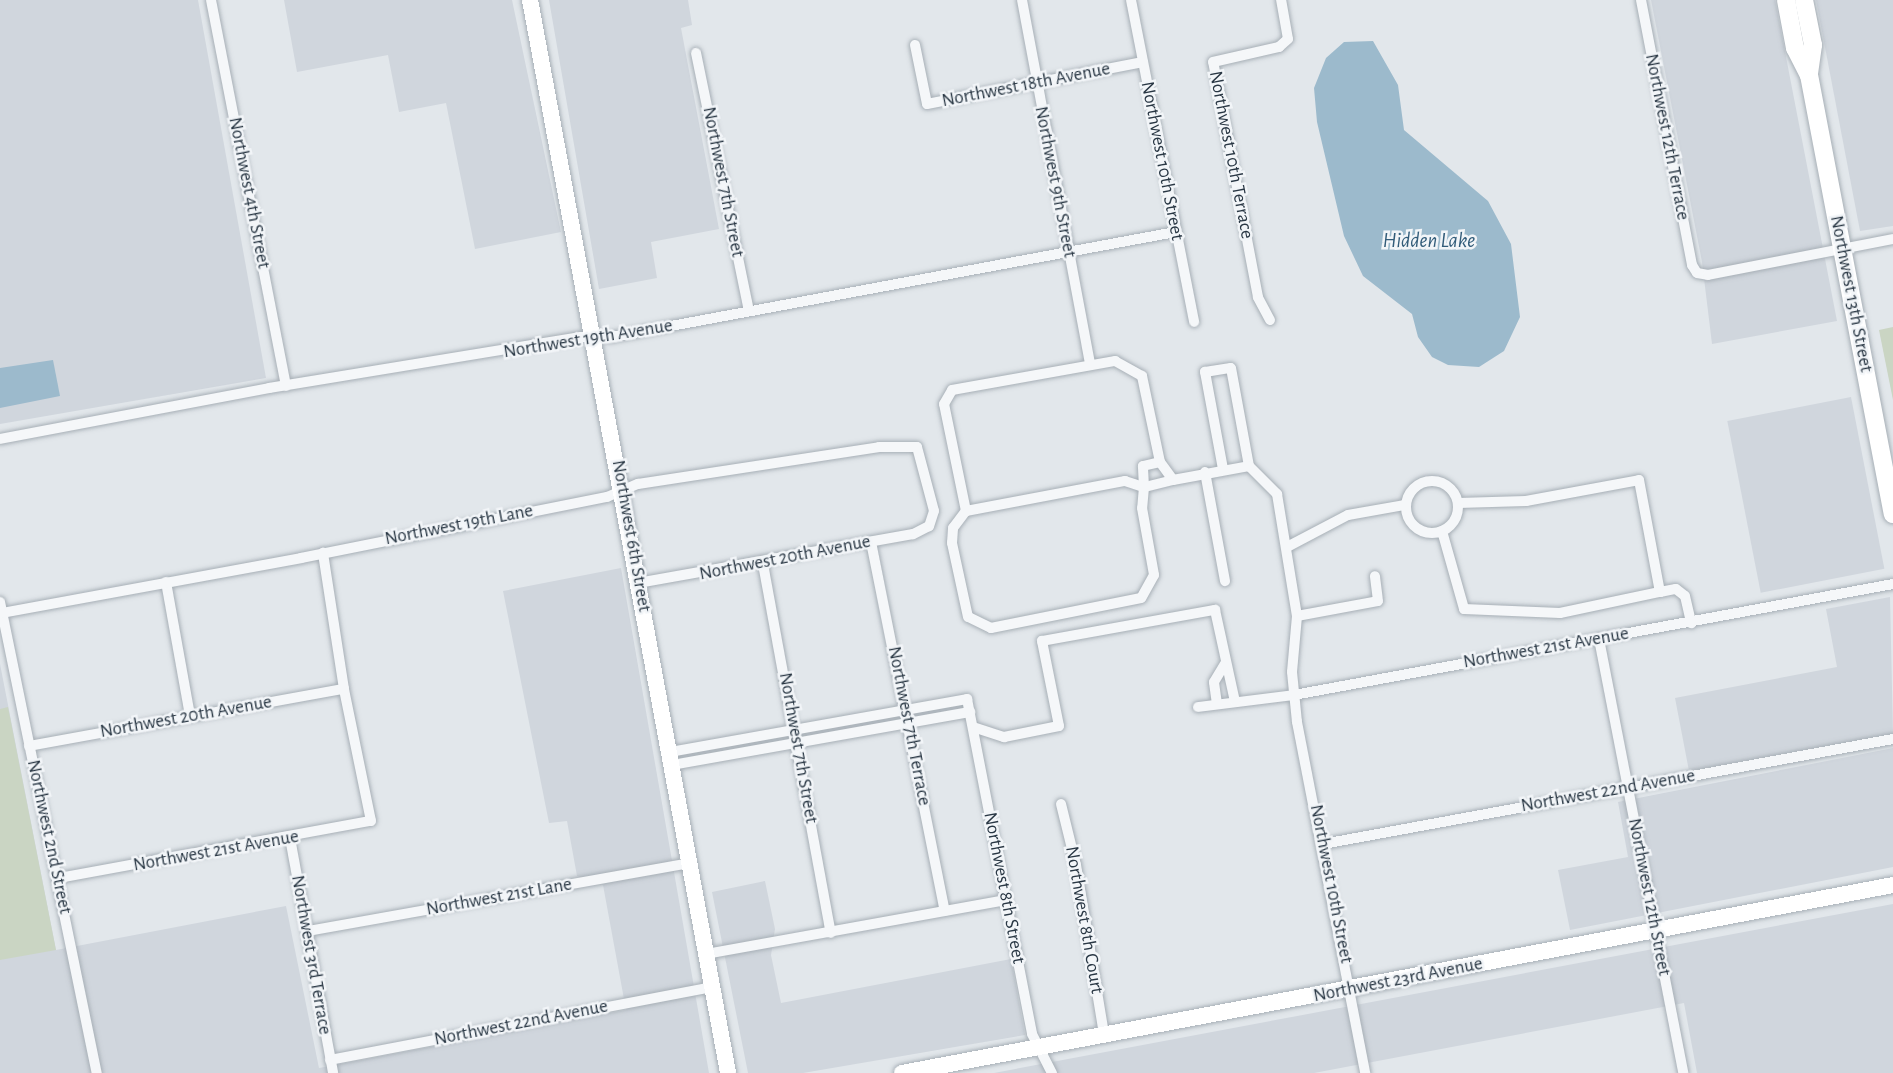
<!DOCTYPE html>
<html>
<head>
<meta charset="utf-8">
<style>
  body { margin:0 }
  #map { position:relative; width:1893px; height:1073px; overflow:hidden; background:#e2e7eb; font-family:"Alegreya Sans",sans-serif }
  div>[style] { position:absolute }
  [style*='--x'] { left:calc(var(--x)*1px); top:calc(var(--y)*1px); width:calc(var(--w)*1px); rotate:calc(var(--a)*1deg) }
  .built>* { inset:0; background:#d0d6dd; transform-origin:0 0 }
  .green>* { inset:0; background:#cad5c3 }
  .water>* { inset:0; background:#9cbacc }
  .roads { filter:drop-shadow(0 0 2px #a7afb6) drop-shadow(0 0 2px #a7afb6) }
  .street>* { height:10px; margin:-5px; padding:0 5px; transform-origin:5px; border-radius:5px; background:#f5f7f9 }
  .street>.ring { margin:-5px; padding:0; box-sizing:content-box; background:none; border:10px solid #f5f7f9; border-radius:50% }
  .secondary>* { height:16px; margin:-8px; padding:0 8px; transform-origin:8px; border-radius:8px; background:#fff }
  .primary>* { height:18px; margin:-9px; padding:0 9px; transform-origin:9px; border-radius:9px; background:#fff }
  span { translate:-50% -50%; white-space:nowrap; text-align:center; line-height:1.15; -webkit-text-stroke:5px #f2f5f8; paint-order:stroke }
  .street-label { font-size:19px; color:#293744 }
  .water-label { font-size:21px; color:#325c79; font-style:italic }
</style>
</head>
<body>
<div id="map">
  <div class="built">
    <div style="clip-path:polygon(0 0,198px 0,266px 378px,0 424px)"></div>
    <div style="clip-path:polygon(284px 0,512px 0,561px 232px,475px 249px,446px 103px,399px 112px,388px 55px,297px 72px)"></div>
    <div style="clip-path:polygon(549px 0,688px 0,692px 25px,681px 28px,719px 229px,651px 242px,657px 278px,599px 289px)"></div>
    <div style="clip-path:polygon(1651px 0,1775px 0,1837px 321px,1712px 344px,1702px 262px)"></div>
    <div style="clip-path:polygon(1816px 0,1893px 0,1893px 226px,1860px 231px)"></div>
    <div style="left:1851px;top:397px;width:175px;height:126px;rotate:79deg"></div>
    <div style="clip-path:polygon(621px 568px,709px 1073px,0 1073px,0 664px,56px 950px,286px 906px,319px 1068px,626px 1010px,603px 885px,577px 876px,567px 821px,549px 823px,503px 591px)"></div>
    <div style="clip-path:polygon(1890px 597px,1893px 734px,1689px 771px,1675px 698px,1837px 667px,1826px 609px)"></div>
    <div style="clip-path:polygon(1893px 748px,1893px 867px,1570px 930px,1558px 870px,1628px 857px,1618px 802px)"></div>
    <div style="clip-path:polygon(765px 881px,775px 929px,771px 955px,781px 1003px,1011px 959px,1025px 1035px,803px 1073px,748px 1073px,712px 892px)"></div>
    <div style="clip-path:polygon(1893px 904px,1893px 1073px,1697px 1073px,1684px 1003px,1314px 1073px,994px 1073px)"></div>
  </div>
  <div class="green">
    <div style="clip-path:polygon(1893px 327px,1893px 400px,1879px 330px)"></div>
    <div style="clip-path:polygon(8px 707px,56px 950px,0 960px,0 709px)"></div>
  </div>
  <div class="water">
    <div style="clip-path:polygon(1373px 41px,1398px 85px,1404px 130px,1488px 201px,1511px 244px,1520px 317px,1504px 351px,1479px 367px,1448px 365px,1432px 357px,1418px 337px,1412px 314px,1363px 276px,1344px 236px,1317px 122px,1314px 88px,1326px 58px,1344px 42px)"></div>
    <div style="clip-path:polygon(53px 360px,60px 396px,0 408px,0 368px)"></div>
  </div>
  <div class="roads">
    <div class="street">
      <div style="--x:211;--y:0;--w:393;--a:79"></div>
      <div style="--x:1022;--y:0;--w:370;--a:79.4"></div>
      <div style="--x:1131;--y:0;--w:328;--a:78.9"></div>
      <div style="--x:1641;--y:0;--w:270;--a:79.1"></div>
      <div style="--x:1692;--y:265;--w:9;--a:58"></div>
      <div style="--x:1697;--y:273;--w:11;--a:10"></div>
      <div style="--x:1708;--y:275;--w:188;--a:-11"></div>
      <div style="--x:915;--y:45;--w:60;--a:78.5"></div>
      <div style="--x:927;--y:104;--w:220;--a:-11"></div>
      <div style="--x:696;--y:53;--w:263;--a:78.4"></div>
      <div style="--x:1270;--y:320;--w:26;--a:-118"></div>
      <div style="--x:1258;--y:297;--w:239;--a:-100.8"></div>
      <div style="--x:1213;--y:62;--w:68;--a:-12.8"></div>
      <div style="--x:1279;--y:47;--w:12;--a:-42"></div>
      <div style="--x:1288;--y:39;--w:40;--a:-100"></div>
      <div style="--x:0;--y:439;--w:274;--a:-10.7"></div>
      <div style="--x:269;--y:388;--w:316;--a:-9.3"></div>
      <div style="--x:581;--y:337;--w:31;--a:0"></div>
      <div style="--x:612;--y:337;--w:573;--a:-10.56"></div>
      <div style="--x:1223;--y:469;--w:99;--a:-100.5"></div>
      <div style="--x:1205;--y:372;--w:26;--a:-9"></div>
      <div style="--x:1231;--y:368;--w:100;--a:79.6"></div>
      <div style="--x:1205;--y:472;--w:111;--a:79.6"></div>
      <div style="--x:1173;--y:480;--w:30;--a:166"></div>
      <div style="--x:1144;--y:487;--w:21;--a:-93"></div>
      <div style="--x:1143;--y:466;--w:17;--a:-13"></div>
      <div style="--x:1160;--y:462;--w:22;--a:54"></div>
      <div style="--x:1173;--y:480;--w:77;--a:-10.4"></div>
      <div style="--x:1249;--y:466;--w:40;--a:45"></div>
      <div style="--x:1277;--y:494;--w:124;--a:80.7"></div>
      <div style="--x:1297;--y:616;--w:56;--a:95.1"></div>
      <div style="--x:1292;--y:672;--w:50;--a:84.3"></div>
      <div style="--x:1297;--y:722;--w:358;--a:79"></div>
      <div class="ring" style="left:1406px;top:481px;width:42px;height:42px"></div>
      <div style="--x:1458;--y:503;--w:68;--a:-1.7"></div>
      <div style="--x:1526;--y:501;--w:115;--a:-10.5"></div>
      <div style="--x:1639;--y:480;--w:114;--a:79.4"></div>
      <div style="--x:1660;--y:592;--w:16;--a:-11"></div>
      <div style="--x:1676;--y:589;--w:11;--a:38"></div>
      <div style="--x:1685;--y:596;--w:28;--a:77"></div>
      <div style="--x:966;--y:511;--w:162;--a:-10.7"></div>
      <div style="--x:1125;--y:481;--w:20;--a:18"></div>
      <div style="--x:1144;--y:487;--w:21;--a:95"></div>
      <div style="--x:1142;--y:508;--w:68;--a:79.8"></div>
      <div style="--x:1154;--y:575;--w:26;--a:119"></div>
      <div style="--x:1141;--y:598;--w:153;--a:168.7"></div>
      <div style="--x:991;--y:628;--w:25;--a:-154"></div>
      <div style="--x:968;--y:617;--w:76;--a:-102.2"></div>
      <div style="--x:952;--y:543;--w:15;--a:-86"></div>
      <div style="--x:953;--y:528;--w:21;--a:-53"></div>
      <div style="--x:966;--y:511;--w:109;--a:-101.6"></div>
      <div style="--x:944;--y:404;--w:16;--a:-60"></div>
      <div style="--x:952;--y:390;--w:166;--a:-10.1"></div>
      <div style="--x:1115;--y:361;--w:31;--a:29"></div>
      <div style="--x:1142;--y:376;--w:88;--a:78.2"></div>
      <div style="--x:1442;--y:531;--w:81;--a:74.2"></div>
      <div style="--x:1464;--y:609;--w:96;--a:2.4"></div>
      <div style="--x:1560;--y:613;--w:102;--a:-11.9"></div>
      <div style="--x:871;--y:542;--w:376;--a:78.7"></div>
      <div style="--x:1287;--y:547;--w:69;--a:-27.7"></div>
      <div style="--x:1348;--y:515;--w:58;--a:-10"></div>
      <div style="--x:763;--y:564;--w:375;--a:79.6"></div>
      <div style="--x:166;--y:582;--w:135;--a:79.8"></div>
      <div style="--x:0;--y:602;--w:481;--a:78.4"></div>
      <div style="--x:2;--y:613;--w:304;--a:-10.4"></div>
      <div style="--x:301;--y:558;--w:312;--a:-11.3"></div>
      <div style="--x:607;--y:497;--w:34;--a:-23"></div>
      <div style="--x:638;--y:484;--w:244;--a:-8.7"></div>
      <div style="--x:879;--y:447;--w:38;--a:0"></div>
      <div style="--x:917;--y:447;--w:66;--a:75.1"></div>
      <div style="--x:934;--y:511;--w:16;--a:108"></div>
      <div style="--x:929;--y:526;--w:18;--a:153"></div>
      <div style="--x:913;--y:534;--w:278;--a:169.9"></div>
      <div style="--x:1297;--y:616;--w:82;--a:-10.5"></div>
      <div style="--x:1378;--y:601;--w:25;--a:-97"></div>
      <div style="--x:1599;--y:639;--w:442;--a:79"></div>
      <div style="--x:1217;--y:704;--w:22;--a:-98"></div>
      <div style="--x:1214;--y:682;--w:21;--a:-59"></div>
      <div style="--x:1198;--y:707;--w:97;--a:-7.1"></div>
      <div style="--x:1294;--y:695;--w:609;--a:-10.5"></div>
      <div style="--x:973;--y:727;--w:33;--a:18"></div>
      <div style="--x:1004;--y:737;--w:56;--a:-11.3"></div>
      <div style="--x:1059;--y:726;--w:87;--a:-101.3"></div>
      <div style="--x:1042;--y:641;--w:176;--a:-10.2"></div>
      <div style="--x:1215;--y:610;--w:94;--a:77.7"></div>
      <div style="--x:29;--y:746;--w:320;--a:-10.3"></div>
      <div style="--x:670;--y:752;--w:302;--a:-10.1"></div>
      <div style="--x:967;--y:699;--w:341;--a:79"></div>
      <div style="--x:1032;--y:1034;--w:44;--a:62.9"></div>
      <div style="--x:672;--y:765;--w:303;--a:-10.1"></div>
      <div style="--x:1061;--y:804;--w:63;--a:76.2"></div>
      <div style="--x:1076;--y:865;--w:172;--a:80.6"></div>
      <div style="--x:290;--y:838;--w:239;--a:79.6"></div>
      <div style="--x:1323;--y:844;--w:580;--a:-10.44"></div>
      <div style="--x:59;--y:878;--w:317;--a:-10.4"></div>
      <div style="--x:371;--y:821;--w:135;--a:-101.6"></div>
      <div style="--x:344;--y:689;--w:138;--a:-98.8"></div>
      <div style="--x:308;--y:931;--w:388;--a:-10.1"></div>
      <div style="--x:706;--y:954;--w:304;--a:-10.2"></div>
      <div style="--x:330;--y:1060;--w:389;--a:-10.8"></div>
    </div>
    <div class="secondary">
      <div style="--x:530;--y:0;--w:1091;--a:79.54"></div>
      <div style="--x:902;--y:1073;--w:1009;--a:-10.74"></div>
    </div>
    <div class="primary">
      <div style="--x:1786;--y:0;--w:49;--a:79.4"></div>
      <div style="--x:1795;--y:48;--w:30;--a:63"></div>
      <div style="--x:1809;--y:75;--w:447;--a:79.2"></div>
      <div style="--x:1804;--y:0;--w:46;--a:78.7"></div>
      <div style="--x:1813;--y:45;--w:30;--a:98"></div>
    </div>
  </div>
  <div class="street-label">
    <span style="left:1026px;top:85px;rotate:-11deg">Northwest 18th Avenue</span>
    <span style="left:1667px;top:137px;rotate:79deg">Northwest 12th Terrace</span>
    <span style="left:1231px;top:155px;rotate:79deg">Northwest 10th Terrace</span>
    <span style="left:1162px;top:161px;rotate:79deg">Northwest 10th Street</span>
    <span style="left:723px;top:182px;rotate:79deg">Northwest 7th Street</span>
    <span style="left:1055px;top:182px;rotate:79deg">Northwest 9th Street</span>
    <span style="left:249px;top:193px;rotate:79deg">Northwest 4th Street</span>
    <span style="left:1851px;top:294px;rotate:79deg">Northwest 13th Street</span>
    <span style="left:588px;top:339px;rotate:-9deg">Northwest 19th Avenue</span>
    <span style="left:459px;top:525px;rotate:-11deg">Northwest 19th Lane</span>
    <span style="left:631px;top:536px;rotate:80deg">Northwest 6th Street</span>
    <span style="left:785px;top:558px;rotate:-11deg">Northwest 20th Avenue</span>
    <span style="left:1546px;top:648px;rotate:-10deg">Northwest 21st Avenue</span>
    <span style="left:186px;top:717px;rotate:-10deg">Northwest 20th Avenue</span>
    <span style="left:909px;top:726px;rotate:79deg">Northwest 7th Terrace</span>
    <span style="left:798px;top:748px;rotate:80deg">Northwest 7th Street</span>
    <span style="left:1608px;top:791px;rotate:-10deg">Northwest 22nd Avenue</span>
    <span style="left:49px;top:837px;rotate:78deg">Northwest 2nd Street</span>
    <span style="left:216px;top:851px;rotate:-10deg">Northwest 21st Avenue</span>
    <span style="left:1331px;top:884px;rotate:79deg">Northwest 10th Street</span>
    <span style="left:1004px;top:888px;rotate:79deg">Northwest 8th Street</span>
    <span style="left:499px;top:897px;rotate:-10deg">Northwest 21st Lane</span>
    <span style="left:1649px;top:897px;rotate:79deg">Northwest 12th Street</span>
    <span style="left:1084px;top:920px;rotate:80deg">Northwest 8th Court</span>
    <span style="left:311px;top:955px;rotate:80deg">Northwest 3rd Terrace</span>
    <span style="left:1398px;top:980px;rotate:-11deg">Northwest 23rd Avenue</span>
    <span style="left:521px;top:1023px;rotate:-11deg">Northwest 22nd Avenue</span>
  </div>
  <div class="water-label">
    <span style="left:1429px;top:241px">Hidden Lake</span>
  </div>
</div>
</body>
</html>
